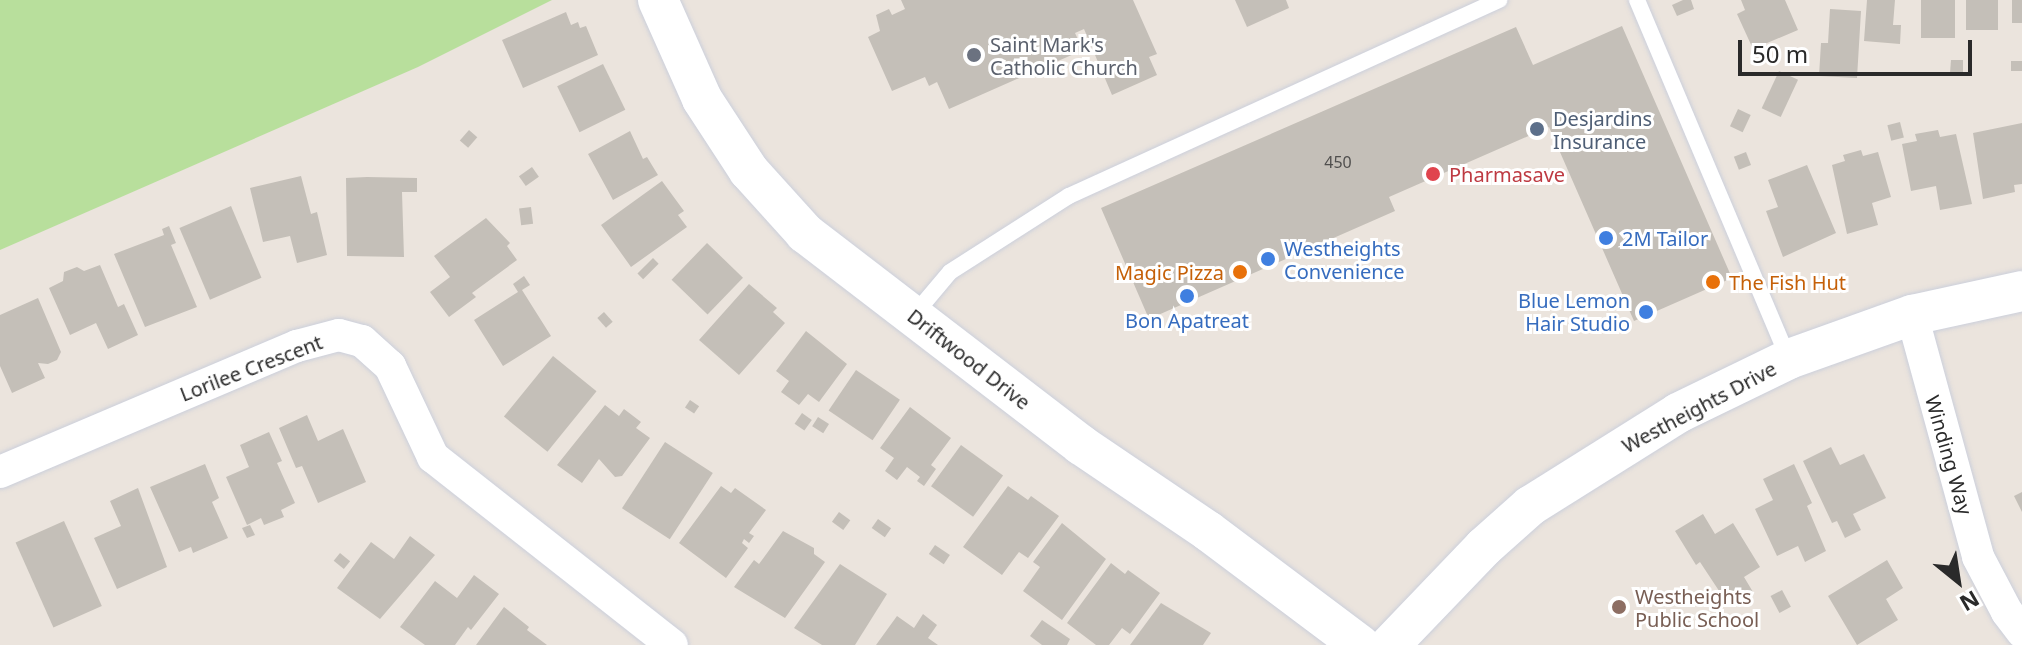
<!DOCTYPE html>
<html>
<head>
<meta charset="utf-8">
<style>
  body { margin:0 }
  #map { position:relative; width:2022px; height:645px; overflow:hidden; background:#ebe4dd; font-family:"Noto Sans",sans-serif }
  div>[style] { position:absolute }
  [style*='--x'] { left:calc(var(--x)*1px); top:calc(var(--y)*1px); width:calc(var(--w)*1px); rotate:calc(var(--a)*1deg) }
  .green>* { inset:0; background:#b8df9c }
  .building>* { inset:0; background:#c4bfb8; transform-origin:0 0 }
  .roads { filter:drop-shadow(0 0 2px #cbcfdb) drop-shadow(0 0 2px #cbcfdb) }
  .service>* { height:16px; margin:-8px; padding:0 8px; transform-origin:8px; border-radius:8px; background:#fff }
  .minor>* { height:32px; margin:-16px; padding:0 16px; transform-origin:16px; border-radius:16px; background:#fff }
  .tertiary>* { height:40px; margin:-20px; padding:0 20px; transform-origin:20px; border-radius:20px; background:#fff }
  .dots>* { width:22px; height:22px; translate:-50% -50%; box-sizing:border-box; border:4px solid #fff; border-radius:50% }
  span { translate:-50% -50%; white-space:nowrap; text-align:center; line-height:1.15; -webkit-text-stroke:6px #fff; paint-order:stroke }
  .number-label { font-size:16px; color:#504f4e }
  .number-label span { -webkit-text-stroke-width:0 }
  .worship-label { font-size:20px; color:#5b616d }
  .left { translate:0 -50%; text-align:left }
  .service-label { font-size:20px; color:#4e5e75 }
  .health-label { font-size:20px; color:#be3a42 }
  .shop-label { font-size:20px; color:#366cbe }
  .right { translate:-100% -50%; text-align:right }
  .food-label { font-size:20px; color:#c56008 }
  .street-label { font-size:20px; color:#2a2a2a }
  .education-label { font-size:20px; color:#785e54 }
  .north { position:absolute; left:1918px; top:541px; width:80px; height:80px; -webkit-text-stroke:6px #fff; paint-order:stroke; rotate:150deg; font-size:22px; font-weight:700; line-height:32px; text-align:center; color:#2a2a2a }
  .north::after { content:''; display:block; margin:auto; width:28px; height:36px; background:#2a2a2a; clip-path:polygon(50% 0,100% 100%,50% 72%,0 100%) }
  .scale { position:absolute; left:1738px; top:40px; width:234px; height:36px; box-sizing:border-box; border:4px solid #2a2a2a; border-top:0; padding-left:10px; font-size:24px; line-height:28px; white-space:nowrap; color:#2a2a2a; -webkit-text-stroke:6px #fff; paint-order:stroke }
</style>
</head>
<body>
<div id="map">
  <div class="green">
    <div style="clip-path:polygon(0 0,552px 0,418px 67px,0 250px)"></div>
  </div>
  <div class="building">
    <div style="clip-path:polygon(901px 0,1133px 0,1157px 54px,1149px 57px,1157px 75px,1112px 95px,1084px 29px,1075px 33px,1083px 50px,949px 109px,937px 82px,929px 86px,925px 77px,892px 91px,868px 37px,880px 31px,876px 15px,889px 9px,892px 15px,905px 9px)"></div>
    <div style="clip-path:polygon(1235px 0,1286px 0,1289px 8px,1247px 27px)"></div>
    <div style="clip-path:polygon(1683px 0,1691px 0,1694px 9px,1677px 16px,1672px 5px)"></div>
    <div style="clip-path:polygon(1741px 0,1785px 0,1798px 30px,1753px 49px,1737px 14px,1745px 10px)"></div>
    <div style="clip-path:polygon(1867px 0,1895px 0,1893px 25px,1901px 25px,1900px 44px,1864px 41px)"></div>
    <div style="left:1921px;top:0;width:34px;height:38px"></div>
    <div style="left:1966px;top:0;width:32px;height:30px"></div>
    <div style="left:2012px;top:0;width:10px;height:23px"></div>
    <div style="clip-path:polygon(1830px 9px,1861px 11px,1857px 78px,1819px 76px,1821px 43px,1828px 43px)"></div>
    <div style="clip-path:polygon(566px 12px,571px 25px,578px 22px,580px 28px,586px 26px,598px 55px,523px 88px,502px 40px)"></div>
    <div style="clip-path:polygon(1622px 26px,1732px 278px,1634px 321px,1549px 127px,1389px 197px,1395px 211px,1149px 319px,1101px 208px,1516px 27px,1533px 65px)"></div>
    <div style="clip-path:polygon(1951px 60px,1963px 60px,1963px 74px,1950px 73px)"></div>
    <div style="left:2011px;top:61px;width:11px;height:10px"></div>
    <div style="left:603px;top:64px;width:51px;height:51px;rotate:64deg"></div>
    <div style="left:1779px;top:71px;width:21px;height:41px;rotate:25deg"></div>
    <div style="left:1738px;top:109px;width:14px;height:19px;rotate:25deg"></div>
    <div style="left:1900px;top:122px;width:16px;height:13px;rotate:76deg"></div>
    <div style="clip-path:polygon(2022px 123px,2022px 184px,2014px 185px,2015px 192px,1983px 199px,1973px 133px)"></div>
    <div style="left:469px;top:130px;width:11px;height:14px;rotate:41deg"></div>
    <div style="clip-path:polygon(1938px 130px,1940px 137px,1956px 134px,1972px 204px,1940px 210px,1936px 186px,1911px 191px,1902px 144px,1917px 141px,1915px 134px)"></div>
    <div style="clip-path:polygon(630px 131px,643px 159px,647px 157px,658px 175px,613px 200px,588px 154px)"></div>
    <div style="clip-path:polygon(1861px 150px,1863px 156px,1878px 152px,1891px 197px,1872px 203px,1878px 225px,1847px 234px,1832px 165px,1845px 161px,1843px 155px)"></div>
    <div style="left:1746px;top:152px;width:14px;height:13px;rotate:69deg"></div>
    <div style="clip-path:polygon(1807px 165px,1836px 233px,1783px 257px,1766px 211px,1778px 207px,1768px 180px)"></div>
    <div style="left:532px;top:167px;width:12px;height:16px;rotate:55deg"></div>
    <div style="clip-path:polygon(301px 176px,311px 214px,317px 212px,327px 255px,297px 263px,290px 236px,263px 242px,250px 188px)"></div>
    <div style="clip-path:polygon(367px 177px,417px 178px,417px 192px,402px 192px,404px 257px,347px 256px,346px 178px)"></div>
    <div style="clip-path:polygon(662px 181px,684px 211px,678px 215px,687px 227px,631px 267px,601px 225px)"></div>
    <div style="left:231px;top:206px;width:78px;height:56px;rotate:67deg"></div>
    <div style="left:531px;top:207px;width:17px;height:12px;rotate:83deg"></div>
    <div style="clip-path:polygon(486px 218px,510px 243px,507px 246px,517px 260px,472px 293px,476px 297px,449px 317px,430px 292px,450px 277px,434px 256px)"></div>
    <div style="clip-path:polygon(169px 226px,176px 243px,171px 245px,197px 307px,145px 327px,114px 254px,164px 235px,162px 229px)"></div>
    <div style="left:707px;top:243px;width:50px;height:51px;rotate:44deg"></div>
    <div style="left:653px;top:258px;width:8px;height:22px;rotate:45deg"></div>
    <div style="clip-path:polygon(100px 265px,118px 307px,124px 304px,138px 335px,108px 349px,96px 323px,70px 335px,49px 288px,63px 281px,64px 272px,77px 267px,84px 271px)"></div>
    <div style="clip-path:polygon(524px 276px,530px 285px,522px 290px,551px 336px,503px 366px,474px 320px,518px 292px,513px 284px)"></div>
    <div style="clip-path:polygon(749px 284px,777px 308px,773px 312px,785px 323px,739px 375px,699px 340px)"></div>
    <div style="clip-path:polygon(38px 298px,61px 352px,57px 360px,48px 364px,38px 363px,45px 378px,12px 393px,0 366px,0 315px)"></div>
    <div style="left:604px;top:312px;width:13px;height:9px;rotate:48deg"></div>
    <div style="clip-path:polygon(806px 331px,847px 364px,819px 402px,808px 394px,799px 405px,781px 392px,789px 381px,776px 371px)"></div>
    <div style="left:553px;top:356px;width:56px;height:78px;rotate:39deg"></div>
    <div style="left:856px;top:370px;width:53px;height:49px;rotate:34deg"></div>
    <div style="left:690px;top:400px;width:11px;height:9px;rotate:34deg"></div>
    <div style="clip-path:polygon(605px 405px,619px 416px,624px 409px,641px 422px,636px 428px,650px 438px,622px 476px,615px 477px,599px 459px,582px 483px,557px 465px)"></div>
    <div style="clip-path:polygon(910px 407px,951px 438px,931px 465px,936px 469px,924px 486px,917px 481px,920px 477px,907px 467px,897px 480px,885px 471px,894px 458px,880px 448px)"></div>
    <div style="left:802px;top:413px;width:12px;height:13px;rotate:35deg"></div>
    <div style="clip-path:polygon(307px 415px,318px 441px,343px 429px,366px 482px,318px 503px,302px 466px,296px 468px,279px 428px)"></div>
    <div style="left:818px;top:417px;width:13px;height:11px;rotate:32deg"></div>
    <div style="clip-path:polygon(269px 432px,282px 461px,277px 463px,295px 503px,281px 510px,284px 517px,264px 525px,261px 518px,247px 525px,226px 477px,249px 467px,240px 445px)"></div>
    <div style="left:665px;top:442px;width:57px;height:79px;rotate:33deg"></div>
    <div style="left:961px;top:445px;width:52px;height:51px;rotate:36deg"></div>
    <div style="clip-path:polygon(1831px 447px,1840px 465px,1864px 454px,1886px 498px,1853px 514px,1861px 530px,1845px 538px,1837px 521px,1832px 523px,1803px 461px)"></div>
    <div style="clip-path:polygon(205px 464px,219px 498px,212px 502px,228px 538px,193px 553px,191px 547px,179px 552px,150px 487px)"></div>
    <div style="clip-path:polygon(1794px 464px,1812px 503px,1807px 506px,1826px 551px,1805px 562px,1798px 546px,1777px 556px,1755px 509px,1773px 500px,1763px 479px)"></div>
    <div style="clip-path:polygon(721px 486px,731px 493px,735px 488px,766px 510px,749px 533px,754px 536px,749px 543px,744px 539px,742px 543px,748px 548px,726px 578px,679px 543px)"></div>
    <div style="clip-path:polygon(1008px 486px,1028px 500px,1031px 496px,1059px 516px,1028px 558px,1019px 552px,1002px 575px,963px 547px)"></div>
    <div style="clip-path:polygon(138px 488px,167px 567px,117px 589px,94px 538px,121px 526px,110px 501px)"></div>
    <div style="clip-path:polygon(2022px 492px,2022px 512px,2014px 496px)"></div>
    <div style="left:839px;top:512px;width:14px;height:12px;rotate:36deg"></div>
    <div style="clip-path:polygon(1703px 514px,1715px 534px,1733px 523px,1760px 567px,1744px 577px,1753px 592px,1729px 606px,1700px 562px,1696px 565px,1675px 531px)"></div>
    <div style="left:878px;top:519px;width:16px;height:11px;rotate:35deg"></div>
    <div style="left:64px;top:521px;width:93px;height:53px;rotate:66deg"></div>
    <div style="clip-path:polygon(1062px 523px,1106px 559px,1062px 620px,1023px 591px,1040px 567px,1033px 562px)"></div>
    <div style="clip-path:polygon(250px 525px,255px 535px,247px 538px,242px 528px)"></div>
    <div style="clip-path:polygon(783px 531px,814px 548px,814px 554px,825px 562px,785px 618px,734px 587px,754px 560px,759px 564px)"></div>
    <div style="clip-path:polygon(410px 536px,435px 555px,380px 619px,337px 588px,371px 542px,394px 559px)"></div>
    <div style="left:935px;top:545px;width:18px;height:11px;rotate:34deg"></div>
    <div style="left:340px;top:553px;width:13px;height:10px;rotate:39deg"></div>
    <div style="clip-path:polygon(1887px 560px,1903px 588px,1886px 599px,1898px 620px,1857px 645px,1828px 596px)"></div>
    <div style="clip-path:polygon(1111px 563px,1125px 574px,1128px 570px,1160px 593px,1130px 634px,1122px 628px,1109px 645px,1096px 645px,1067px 623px)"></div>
    <div style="clip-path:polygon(840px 564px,887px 594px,855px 645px,822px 645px,794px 628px)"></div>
    <div style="clip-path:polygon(474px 575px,499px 594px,471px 630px,468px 627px,455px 645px,425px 645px,400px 627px,435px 581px,457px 598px)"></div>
    <div style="left:1782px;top:590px;width:19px;height:13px;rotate:62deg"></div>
    <div style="clip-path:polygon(1161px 603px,1211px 633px,1203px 645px,1130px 645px)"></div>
    <div style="clip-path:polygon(504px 607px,529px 627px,527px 630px,547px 645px,476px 645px)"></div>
    <div style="clip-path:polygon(923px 614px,937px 625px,928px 638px,938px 645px,876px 645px,897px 616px,914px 628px)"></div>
    <div style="clip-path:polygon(1042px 620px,1070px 639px,1067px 645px,1042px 645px,1030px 636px)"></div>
  </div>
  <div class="roads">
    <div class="service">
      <div style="--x:1637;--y:0;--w:390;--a:67.1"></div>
      <div style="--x:913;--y:316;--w:57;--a:-49.9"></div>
      <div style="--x:950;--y:272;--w:141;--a:-32.6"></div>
      <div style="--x:1069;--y:196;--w:473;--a:-24.5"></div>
    </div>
    <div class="minor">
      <div style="--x:1912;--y:315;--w:251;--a:74.7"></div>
      <div style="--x:1978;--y:557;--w:62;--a:62.2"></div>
      <div style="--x:2007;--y:612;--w:25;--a:53"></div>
      <div style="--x:0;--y:472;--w:323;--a:-23"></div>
      <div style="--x:297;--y:346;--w:43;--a:-14.7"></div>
      <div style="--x:339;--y:335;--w:24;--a:15"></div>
      <div style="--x:362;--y:341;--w:38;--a:42"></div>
      <div style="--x:390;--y:366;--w:101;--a:64.7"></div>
      <div style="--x:433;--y:457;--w:304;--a:38.2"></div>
    </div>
    <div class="tertiary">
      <div style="--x:658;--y:0;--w:108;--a:66"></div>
      <div style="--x:702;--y:99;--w:86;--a:56.9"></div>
      <div style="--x:749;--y:171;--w:84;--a:47.9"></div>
      <div style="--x:805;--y:233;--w:348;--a:37.5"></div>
      <div style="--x:1081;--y:445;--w:153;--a:34.1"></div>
      <div style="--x:1208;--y:531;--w:190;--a:36.9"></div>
      <div style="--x:1390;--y:645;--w:136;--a:-46.2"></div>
      <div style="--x:1484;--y:547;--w:62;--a:-41.7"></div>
      <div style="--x:1530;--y:506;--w:175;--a:-32.1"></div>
      <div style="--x:1678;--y:413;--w:123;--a:-25.9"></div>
      <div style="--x:1789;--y:359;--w:131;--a:-19.7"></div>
      <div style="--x:1912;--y:315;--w:113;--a:-12.3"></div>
    </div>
  </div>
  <div class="dots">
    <div style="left:974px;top:55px;background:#6b7280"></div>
    <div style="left:1537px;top:129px;background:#5c6f8a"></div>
    <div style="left:1433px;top:174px;background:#e0444e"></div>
    <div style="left:1606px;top:238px;background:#3f7fe0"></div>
    <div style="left:1268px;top:259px;background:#3f7fe0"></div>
    <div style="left:1240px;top:272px;background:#e8710a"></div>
    <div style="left:1713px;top:282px;background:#e8710a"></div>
    <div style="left:1187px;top:296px;background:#3f7fe0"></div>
    <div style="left:1646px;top:312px;background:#3f7fe0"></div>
    <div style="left:1619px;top:607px;background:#8d6e63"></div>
  </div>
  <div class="number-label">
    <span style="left:1338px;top:162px">450</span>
  </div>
  <div class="worship-label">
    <span class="left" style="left:990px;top:56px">Saint Mark's<br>Catholic Church</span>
  </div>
  <div class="service-label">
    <span class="left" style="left:1553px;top:130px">Desjardins<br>Insurance</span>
  </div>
  <div class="health-label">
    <span class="left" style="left:1449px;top:174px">Pharmasave</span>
  </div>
  <div class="shop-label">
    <span class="left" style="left:1622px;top:238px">2M Tailor</span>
    <span class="left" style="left:1284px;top:260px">Westheights<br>Convenience</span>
    <span class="right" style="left:1630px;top:312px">Blue Lemon<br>Hair Studio</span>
    <span style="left:1187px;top:320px">Bon Apatreat</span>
  </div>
  <div class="food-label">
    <span class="right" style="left:1224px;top:272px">Magic Pizza</span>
    <span class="left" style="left:1729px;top:282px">The Fish Hut</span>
  </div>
  <div class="street-label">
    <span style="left:969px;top:359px;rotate:38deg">Driftwood Drive</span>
    <span style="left:251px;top:368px;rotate:-21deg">Lorilee Crescent</span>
    <span style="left:1699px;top:407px;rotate:-28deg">Westheights Drive</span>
    <span style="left:1949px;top:455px;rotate:74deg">Winding Way</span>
  </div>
  <div class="education-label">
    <span class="left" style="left:1635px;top:608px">Westheights<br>Public School</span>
  </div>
  <div class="north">N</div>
  <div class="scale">50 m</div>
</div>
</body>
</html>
